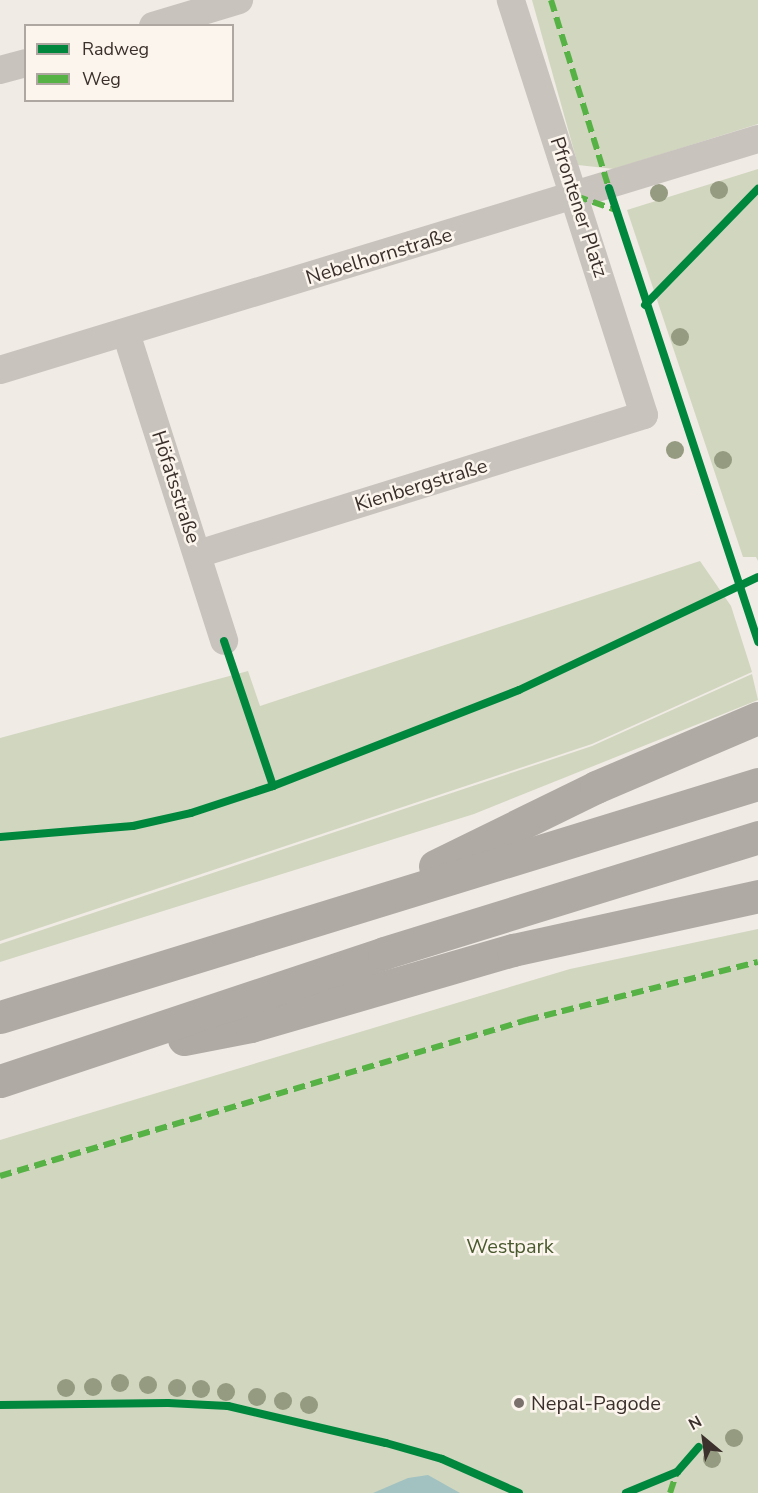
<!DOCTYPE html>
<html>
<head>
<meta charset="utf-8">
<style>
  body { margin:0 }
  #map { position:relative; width:758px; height:1493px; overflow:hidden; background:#f0ebe5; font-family:"Nunito Sans",sans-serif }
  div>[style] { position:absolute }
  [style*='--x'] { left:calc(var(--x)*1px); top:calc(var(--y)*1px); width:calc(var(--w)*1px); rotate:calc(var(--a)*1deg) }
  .green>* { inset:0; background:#d1d6bf }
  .water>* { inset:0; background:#a1c2c1 }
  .minor>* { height:28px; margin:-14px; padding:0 14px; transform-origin:14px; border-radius:14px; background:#c9c3be }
  .highway>* { height:33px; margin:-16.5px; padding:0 16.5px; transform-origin:16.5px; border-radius:16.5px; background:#afaaa4 }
  .quiet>* { height:6px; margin-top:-3px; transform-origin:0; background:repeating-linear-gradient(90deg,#57b246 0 12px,transparent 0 18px) }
  .cycleway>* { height:8px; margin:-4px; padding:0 4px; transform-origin:4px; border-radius:4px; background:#00873e }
  .trees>* { width:18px; height:18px; margin:-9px; border-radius:50%; background:#959b80 }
  .dots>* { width:16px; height:16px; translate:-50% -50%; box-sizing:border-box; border:3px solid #fbf5ee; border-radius:50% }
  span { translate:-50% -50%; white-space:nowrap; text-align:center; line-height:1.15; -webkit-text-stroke:5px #fbf5ee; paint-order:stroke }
  .street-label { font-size:20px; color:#3b302b }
  .park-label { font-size:20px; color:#4a5a2e }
  .poi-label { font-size:20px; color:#3b302b }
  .left { translate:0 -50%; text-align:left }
  .legend { position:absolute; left:24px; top:24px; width:210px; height:78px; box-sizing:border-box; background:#fbf5ee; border:2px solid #aea6a0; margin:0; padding:8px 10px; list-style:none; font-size:18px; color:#3b302b }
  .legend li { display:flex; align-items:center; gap:12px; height:30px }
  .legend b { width:30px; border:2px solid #aea6a0 }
  .north { position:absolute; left:674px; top:1409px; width:60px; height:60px; -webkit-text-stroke:4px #fbf5ee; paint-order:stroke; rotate:331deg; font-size:16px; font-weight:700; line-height:24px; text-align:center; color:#3b302b }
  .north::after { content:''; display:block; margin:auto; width:21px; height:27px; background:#3b302b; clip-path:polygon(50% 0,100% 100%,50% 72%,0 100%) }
</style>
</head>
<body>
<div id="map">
  <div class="green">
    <div style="clip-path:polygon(532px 0,758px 0,758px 124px,614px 169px,578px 165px)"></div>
    <div style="clip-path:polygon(758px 169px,758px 561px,756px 557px,743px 557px,627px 210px)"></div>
    <div style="clip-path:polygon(700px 561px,731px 606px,752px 672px,592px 744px,0 941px,0 738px,248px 671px,260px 706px)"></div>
    <div style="clip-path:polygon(752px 674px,758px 700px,474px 814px,0 962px,0 944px,592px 746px)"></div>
    <div style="clip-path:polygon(758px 929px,758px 1493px,0 1493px,0 1140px,570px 969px)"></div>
  </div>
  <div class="water">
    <div style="clip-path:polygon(428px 1475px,460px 1493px,373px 1493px,408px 1478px)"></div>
  </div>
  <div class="minor">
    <div style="--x:153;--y:26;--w:90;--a:-16.8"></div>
    <div style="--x:0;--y:70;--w:27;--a:-15"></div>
    <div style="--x:126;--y:333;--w:323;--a:72.3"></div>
    <div style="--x:0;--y:370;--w:792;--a:-16.95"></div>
    <div style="--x:198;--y:554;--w:467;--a:-17.3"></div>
    <div style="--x:644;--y:415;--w:436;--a:-107.8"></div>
  </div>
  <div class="highway">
    <div style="--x:435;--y:866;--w:179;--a:-26.1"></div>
    <div style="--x:596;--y:787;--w:176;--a:-23.1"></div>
    <div style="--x:0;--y:1017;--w:793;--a:-17.09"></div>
    <div style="--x:184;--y:1039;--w:68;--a:-11"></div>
    <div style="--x:251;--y:1026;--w:273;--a:-16.2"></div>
    <div style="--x:513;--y:950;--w:251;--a:-12.4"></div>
    <div style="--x:0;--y:1081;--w:405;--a:-18.4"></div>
    <div style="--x:384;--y:953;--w:392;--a:-17.2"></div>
  </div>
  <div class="quiet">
    <div style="--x:551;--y:0;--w:201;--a:72.9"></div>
    <div style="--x:576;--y:196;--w:42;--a:19.3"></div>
    <div style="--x:0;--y:1176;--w:550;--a:-16.49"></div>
    <div style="--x:527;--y:1020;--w:238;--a:-14.1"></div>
    <div style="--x:670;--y:1493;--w:22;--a:-72"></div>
  </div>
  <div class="cycleway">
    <div style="--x:609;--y:188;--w:478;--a:71.8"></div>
    <div style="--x:645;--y:305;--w:162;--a:-45.8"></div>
    <div style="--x:224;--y:641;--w:153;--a:71.3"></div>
    <div style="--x:0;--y:837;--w:133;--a:-4.7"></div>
    <div style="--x:133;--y:826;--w:59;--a:-12.6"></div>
    <div style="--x:191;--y:813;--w:86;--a:-18.2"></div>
    <div style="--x:273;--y:786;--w:264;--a:-21.3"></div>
    <div style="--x:519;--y:690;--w:264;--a:-25.3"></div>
    <div style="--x:0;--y:1405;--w:168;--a:-0.7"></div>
    <div style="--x:168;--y:1403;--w:60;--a:2.9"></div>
    <div style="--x:228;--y:1406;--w:162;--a:13.2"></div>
    <div style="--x:386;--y:1443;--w:58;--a:15.9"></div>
    <div style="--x:442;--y:1459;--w:84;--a:23.8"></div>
    <div style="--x:626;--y:1493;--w:55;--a:-22.4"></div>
    <div style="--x:677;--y:1472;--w:33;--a:-49"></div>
  </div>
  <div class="trees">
    <div style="left:719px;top:190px"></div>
    <div style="left:659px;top:193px"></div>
    <div style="left:680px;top:337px"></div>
    <div style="left:675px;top:450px"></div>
    <div style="left:723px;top:460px"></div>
    <div style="left:120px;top:1383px"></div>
    <div style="left:148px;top:1385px"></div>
    <div style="left:93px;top:1387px"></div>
    <div style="left:66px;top:1388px"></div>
    <div style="left:177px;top:1388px"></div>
    <div style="left:201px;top:1389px"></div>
    <div style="left:226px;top:1392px"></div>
    <div style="left:257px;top:1397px"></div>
    <div style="left:283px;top:1401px"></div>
    <div style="left:309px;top:1405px"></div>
    <div style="left:734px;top:1438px"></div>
    <div style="left:712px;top:1459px"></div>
  </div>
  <div class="dots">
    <div style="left:519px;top:1403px;background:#7a716c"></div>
  </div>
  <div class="street-label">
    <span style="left:579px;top:207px;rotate:72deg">Pfrontener Platz</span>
    <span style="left:379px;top:256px;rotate:-17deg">Nebelhornstraße</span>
    <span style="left:421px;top:485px;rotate:-17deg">Kienbergstraße</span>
    <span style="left:176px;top:487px;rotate:72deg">Höfatsstraße</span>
  </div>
  <div class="park-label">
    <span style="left:510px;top:1246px">Westpark</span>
  </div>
  <div class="poi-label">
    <span class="left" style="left:531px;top:1403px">Nepal-Pagode</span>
  </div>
  <ul class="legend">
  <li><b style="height:8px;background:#00873e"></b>Radweg</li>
  <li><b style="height:8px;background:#57b246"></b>Weg</li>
  </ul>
  <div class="north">N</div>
</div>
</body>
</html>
